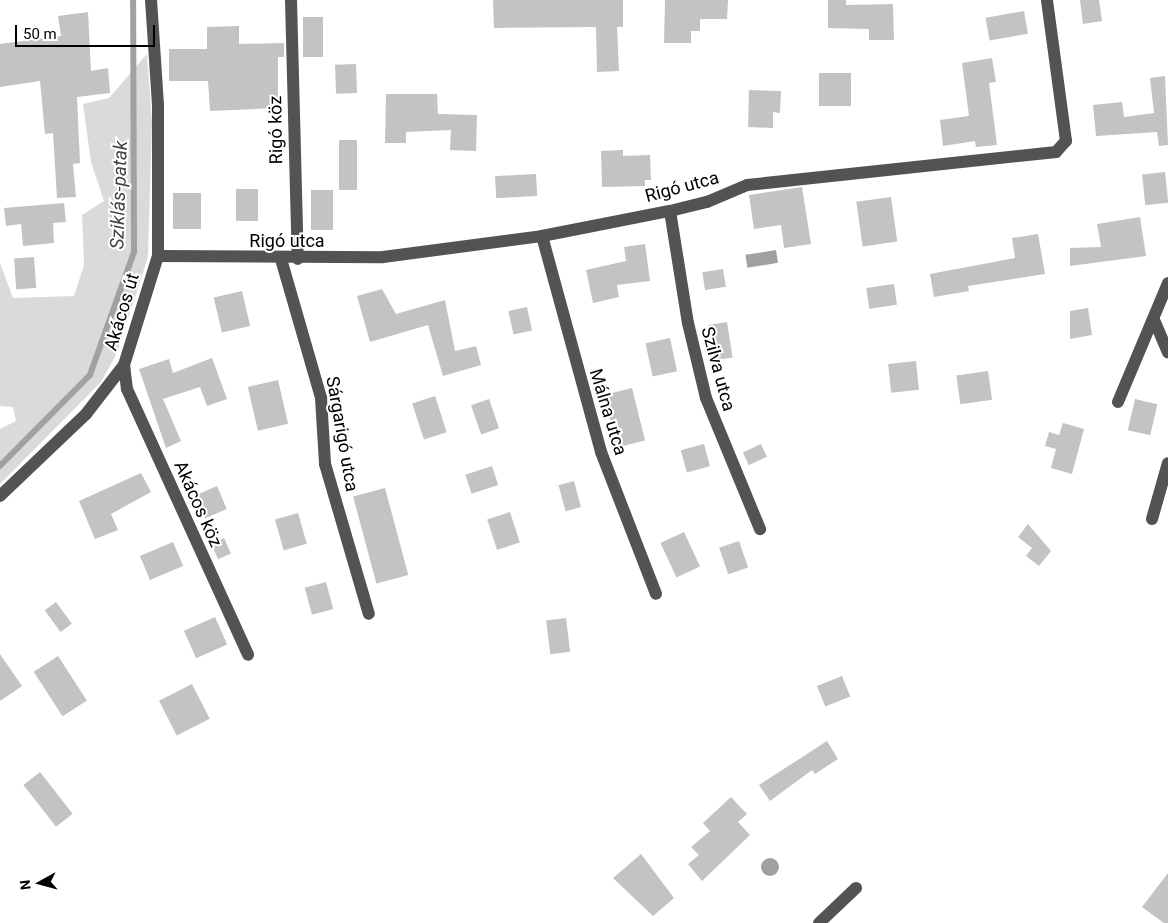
<!DOCTYPE html>
<html>
<head>
<meta charset="utf-8">
<style>
  body { margin:0 }
  #map { position:relative; width:1168px; height:923px; overflow:hidden; background:#fff; font-family:Roboto,sans-serif }
  div>[style] { position:absolute }
  [style*='--x'] { left:calc(var(--x)*1px); top:calc(var(--y)*1px); width:calc(var(--w)*1px); rotate:calc(var(--a)*1deg) }
  .green>* { inset:0; background:#dadada }
  .water>* { inset:0; background:#a1a1a1; transform-origin:0 0 }
  .round { border-radius:50% }
  .stream>* { height:5.5px; margin:-2.75px; padding:0 2.75px; transform-origin:2.75px; border-radius:2.75px; background:#a1a1a1 }
  .building>* { inset:0; background:#c3c3c3; transform-origin:0 0 }
  .minor>* { height:12px; margin:-6px; padding:0 6px; transform-origin:6px; border-radius:6px; background:#535353 }
  span { translate:-50% -50%; white-space:nowrap; text-align:center; line-height:1.15; -webkit-text-stroke:4px #fff; paint-order:stroke }
  .street-label { font-size:18px; color:#000 }
  .water-label { font-size:19px; color:#424242; font-style:italic }
  .north { position:absolute; left:15px; top:858px; width:50px; height:50px; -webkit-text-stroke:4px #fff; paint-order:stroke; rotate:263deg; font-size:14px; font-weight:700; line-height:20px; text-align:center; color:#000 }
  .north::after { content:''; display:block; margin:auto; width:18px; height:22px; background:#000; clip-path:polygon(50% 0,100% 100%,50% 72%,0 100%) }
  .scale { position:absolute; left:15px; top:25px; width:140px; height:22px; box-sizing:border-box; border:2px solid #000; border-top:0; padding-left:6px; font-size:15px; line-height:18px; white-space:nowrap; color:#000; -webkit-text-stroke:4px #fff; paint-order:stroke }
</style>
</head>
<body>
<div id="map">
  <div class="green">
    <div style="clip-path:polygon(147px 54px,152px 122px,148px 257px,117px 353px,101px 382px,0 484px,0 429px,16px 421px,13px 407px,0 406px,0 263px,13px 298px,74px 296px,84px 265px,82px 215px,104px 201px,91px 162px,83px 104px,109px 98px)"></div>
  </div>
  <div class="water">
    <div style="left:776px;top:250px;width:13px;height:31px;rotate:81deg"></div>
    <div class="round" style="left:761px;top:858px;width:18px;height:18px"></div>
  </div>
  <div class="stream">
    <div style="--x:0;--y:466;--w:128;--a:-45.3"></div>
    <div style="--x:90;--y:375;--w:131;--a:-70.3"></div>
    <div style="--x:134;--y:252;--w:252;--a:-90.2"></div>
  </div>
  <div class="building">
    <div style="clip-path:polygon(493px 0,623px 0,623px 27px,617px 27px,619px 71px,597px 72px,596px 27px,494px 28px)"></div>
    <div style="clip-path:polygon(665px 0,728px 0,727px 19px,700px 19px,700px 31px,691px 31px,691px 43px,664px 43px)"></div>
    <div style="clip-path:polygon(828px 0,846px 0,846px 5px,893px 4px,894px 40px,869px 40px,869px 29px,828px 28px)"></div>
    <div style="clip-path:polygon(1080px 0,1099px 0,1102px 21px,1083px 24px)"></div>
    <div style="left:1024px;top:11px;width:23px;height:39px;rotate:80deg"></div>
    <div style="clip-path:polygon(88px 12px,91px 71px,108px 68px,110px 93px,77px 97px,80px 163px,73px 164px,76px 197px,57px 198px,53px 133px,45px 134px,40px 81px,0 87px,0 44px,61px 36px,58px 16px)"></div>
    <div style="left:303px;top:17px;width:20px;height:40px"></div>
    <div style="clip-path:polygon(239px 26px,239px 44px,284px 43px,284px 57px,278px 57px,278px 108px,210px 111px,208px 81px,169px 81px,169px 49px,207px 49px,207px 27px)"></div>
    <div style="clip-path:polygon(992px 58px,996px 82px,989px 83px,997px 145px,976px 147px,975px 141px,943px 146px,940px 120px,969px 116px,962px 63px)"></div>
    <div style="left:356px;top:64px;width:29px;height:21px;rotate:88deg"></div>
    <div style="left:819px;top:73px;width:32px;height:33px"></div>
    <div style="clip-path:polygon(1165px 76px,1168px 145px,1159px 146px,1157px 132px,1096px 136px,1093px 105px,1122px 102px,1124px 117px,1154px 113px,1150px 78px)"></div>
    <div style="clip-path:polygon(749px 90px,781px 91px,780px 113px,773px 112px,773px 128px,748px 127px)"></div>
    <div style="clip-path:polygon(386px 94px,437px 94px,438px 114px,477px 115px,476px 151px,450px 150px,451px 130px,406px 132px,406px 143px,385px 143px)"></div>
    <div style="left:339px;top:140px;width:18px;height:50px"></div>
    <div style="clip-path:polygon(623px 150px,623px 156px,650px 155px,651px 180px,645px 180px,645px 186px,602px 187px,601px 151px)"></div>
    <div style="left:1165px;top:172px;width:31px;height:23px;rotate:84deg"></div>
    <div style="left:536px;top:174px;width:22px;height:41px;rotate:87deg"></div>
    <div style="clip-path:polygon(802px 187px,811px 244px,784px 248px,781px 225px,754px 229px,749px 195px)"></div>
    <div style="left:236px;top:189px;width:22px;height:32px"></div>
    <div style="left:311px;top:190px;width:22px;height:40px"></div>
    <div style="left:173px;top:193px;width:28px;height:36px"></div>
    <div style="left:891px;top:197px;width:45px;height:35px;rotate:82deg"></div>
    <div style="clip-path:polygon(64px 203px,66px 222px,53px 223px,54px 243px,23px 246px,21px 224px,6px 226px,4px 208px)"></div>
    <div style="clip-path:polygon(1140px 217px,1146px 256px,1070px 266px,1070px 248px,1101px 247px,1097px 224px)"></div>
    <div style="clip-path:polygon(1038px 234px,1045px 274px,968px 286px,969px 291px,934px 297px,930px 274px,1015px 258px,1012px 238px)"></div>
    <div style="clip-path:polygon(645px 244px,650px 281px,617px 285px,619px 297px,593px 303px,586px 270px,626px 261px,624px 247px)"></div>
    <div style="left:34px;top:257px;width:31px;height:20px;rotate:86deg"></div>
    <div style="left:723px;top:269px;width:18px;height:21px;rotate:81deg"></div>
    <div style="left:894px;top:284px;width:21px;height:28px;rotate:82deg"></div>
    <div style="clip-path:polygon(382px 289px,396px 314px,445px 300px,455px 351px,476px 346px,481px 365px,443px 376px,428px 325px,370px 342px,357px 296px)"></div>
    <div style="left:242px;top:291px;width:36px;height:29px;rotate:77deg"></div>
    <div style="left:527px;top:307px;width:24px;height:19px;rotate:78deg"></div>
    <div style="clip-path:polygon(1088px 308px,1092px 335px,1070px 339px,1070px 311px)"></div>
    <div style="left:727px;top:322px;width:36px;height:19px;rotate:81deg"></div>
    <div style="left:670px;top:338px;width:34px;height:25px;rotate:78deg"></div>
    <div style="clip-path:polygon(212px 358px,227px 399px,207px 406px,200px 387px,163px 399px,181px 441px,166px 448px,139px 369px,169px 359px,173px 373px)"></div>
    <div style="left:916px;top:361px;width:29px;height:28px;rotate:84deg"></div>
    <div style="left:988px;top:371px;width:29px;height:32px;rotate:82deg"></div>
    <div style="left:278px;top:380px;width:45px;height:31px;rotate:77deg"></div>
    <div style="left:632px;top:388px;width:54px;height:29px;rotate:76deg"></div>
    <div style="left:435px;top:396px;width:38px;height:24px;rotate:72deg"></div>
    <div style="left:489px;top:399px;width:31px;height:19px;rotate:71deg"></div>
    <div style="left:1135px;top:399px;width:23px;height:32px;rotate:13deg"></div>
    <div style="clip-path:polygon(1063px 423px,1084px 429px,1072px 474px,1051px 468px,1056px 449px,1045px 446px,1049px 432px,1059px 435px)"></div>
    <div style="left:704px;top:444px;width:23px;height:24px;rotate:75deg"></div>
    <div style="left:761px;top:444px;width:14px;height:20px;rotate:65deg"></div>
    <div style="left:492px;top:466px;width:20px;height:28px;rotate:72deg"></div>
    <div style="clip-path:polygon(141px 473px,151px 492px,111px 514px,118px 530px,95px 539px,79px 501px)"></div>
    <div style="left:574px;top:481px;width:27px;height:16px;rotate:75deg"></div>
    <div style="left:217px;top:486px;width:25px;height:24px;rotate:67deg"></div>
    <div style="left:385px;top:488px;width:90px;height:33px;rotate:75deg"></div>
    <div style="left:510px;top:512px;width:32px;height:24px;rotate:72deg"></div>
    <div style="left:298px;top:513px;width:32px;height:24px;rotate:74deg"></div>
    <div style="clip-path:polygon(1028px 524px,1051px 551px,1039px 566px,1026px 556px,1032px 548px,1018px 537px)"></div>
    <div style="left:684px;top:532px;width:38px;height:26px;rotate:65deg"></div>
    <div style="left:224px;top:538px;width:17px;height:14px;rotate:66deg"></div>
    <div style="left:739px;top:541px;width:28px;height:21px;rotate:71deg"></div>
    <div style="left:173px;top:542px;width:26px;height:36px;rotate:67deg"></div>
    <div style="left:326px;top:582px;width:28px;height:22px;rotate:75deg"></div>
    <div style="left:56px;top:602px;width:27px;height:14px;rotate:54deg"></div>
    <div style="left:215px;top:617px;width:30px;height:34px;rotate:66deg"></div>
    <div style="left:566px;top:618px;width:34px;height:20px;rotate:83deg"></div>
    <div style="clip-path:polygon(0 654px,22px 686px,0 701px)"></div>
    <div style="left:58px;top:656px;width:53px;height:29px;rotate:57deg"></div>
    <div style="left:842px;top:676px;width:22px;height:27px;rotate:68deg"></div>
    <div style="left:192px;top:684px;width:39px;height:37px;rotate:63deg"></div>
    <div style="clip-path:polygon(827px 741px,838px 759px,815px 774px,812px 770px,770px 801px,759px 785px)"></div>
    <div style="left:40px;top:772px;width:53px;height:21px;rotate:52deg"></div>
    <div style="clip-path:polygon(731px 797px,747px 814px,738px 822px,750px 835px,702px 881px,688px 864px,699px 855px,691px 847px,710px 831px,703px 823px)"></div>
    <div style="clip-path:polygon(641px 854px,674px 898px,653px 916px,613px 878px)"></div>
    <div style="clip-path:polygon(1168px 873px,1168px 923px,1164px 923px,1142px 907px)"></div>
  </div>
  <div class="minor">
    <div style="--x:291;--y:0;--w:259;--a:88.5"></div>
    <div style="--x:670;--y:211;--w:113;--a:80.9"></div>
    <div style="--x:688;--y:323;--w:77;--a:76.5"></div>
    <div style="--x:706;--y:398;--w:142;--a:67.6"></div>
    <div style="--x:542;--y:236;--w:224;--a:74.7"></div>
    <div style="--x:601;--y:452;--w:152;--a:68.8"></div>
    <div style="--x:158;--y:256;--w:225;--a:0.3"></div>
    <div style="--x:383;--y:257;--w:160;--a:-7.5"></div>
    <div style="--x:542;--y:236;--w:130;--a:-11.1"></div>
    <div style="--x:670;--y:211;--w:38;--a:-14"></div>
    <div style="--x:707;--y:202;--w:43;--a:-23"></div>
    <div style="--x:747;--y:185;--w:311;--a:-6.1"></div>
    <div style="--x:1056;--y:152;--w:15;--a:-48"></div>
    <div style="--x:1066;--y:141;--w:142;--a:-97.7"></div>
    <div style="--x:281;--y:259;--w:145;--a:73.9"></div>
    <div style="--x:321;--y:398;--w:66;--a:86.5"></div>
    <div style="--x:325;--y:464;--w:156;--a:73.7"></div>
    <div style="--x:1155;--y:322;--w:33;--a:67"></div>
    <div style="--x:124;--y:365;--w:24;--a:83"></div>
    <div style="--x:127;--y:389;--w:292;--a:65.5"></div>
    <div style="--x:1118;--y:402;--w:129;--a:-67.2"></div>
    <div style="--x:0;--y:496;--w:119;--a:-43.6"></div>
    <div style="--x:86;--y:414;--w:62;--a:-52.2"></div>
    <div style="--x:124;--y:365;--w:114;--a:-72.7"></div>
    <div style="--x:158;--y:256;--w:151;--a:-90"></div>
    <div style="--x:158;--y:105;--w:105;--a:-93.8"></div>
    <div style="--x:1152;--y:519;--w:58;--a:-74.1"></div>
    <div style="--x:819;--y:923;--w:51;--a:-43.4"></div>
  </div>
  <div class="street-label">
    <span style="left:276px;top:130px;rotate:-91deg">Rigó köz</span>
    <span style="left:682px;top:187px;rotate:-15deg">Rigó utca</span>
    <span style="left:287px;top:241px">Rigó utca</span>
    <span style="left:122px;top:312px;rotate:-73deg">Akácos út</span>
    <span style="left:718px;top:369px;rotate:75deg">Szilva utca</span>
    <span style="left:608px;top:412px;rotate:73deg">Málna utca</span>
    <span style="left:342px;top:434px;rotate:80deg">Sárgarigó utca</span>
    <span style="left:198px;top:504px;rotate:66deg">Akácos köz</span>
  </div>
  <div class="water-label">
    <span style="left:119px;top:195px;rotate:-88deg">Sziklás-patak</span>
  </div>
  <div class="north">N</div>
  <div class="scale">50 m</div>
</div>
</body>
</html>
